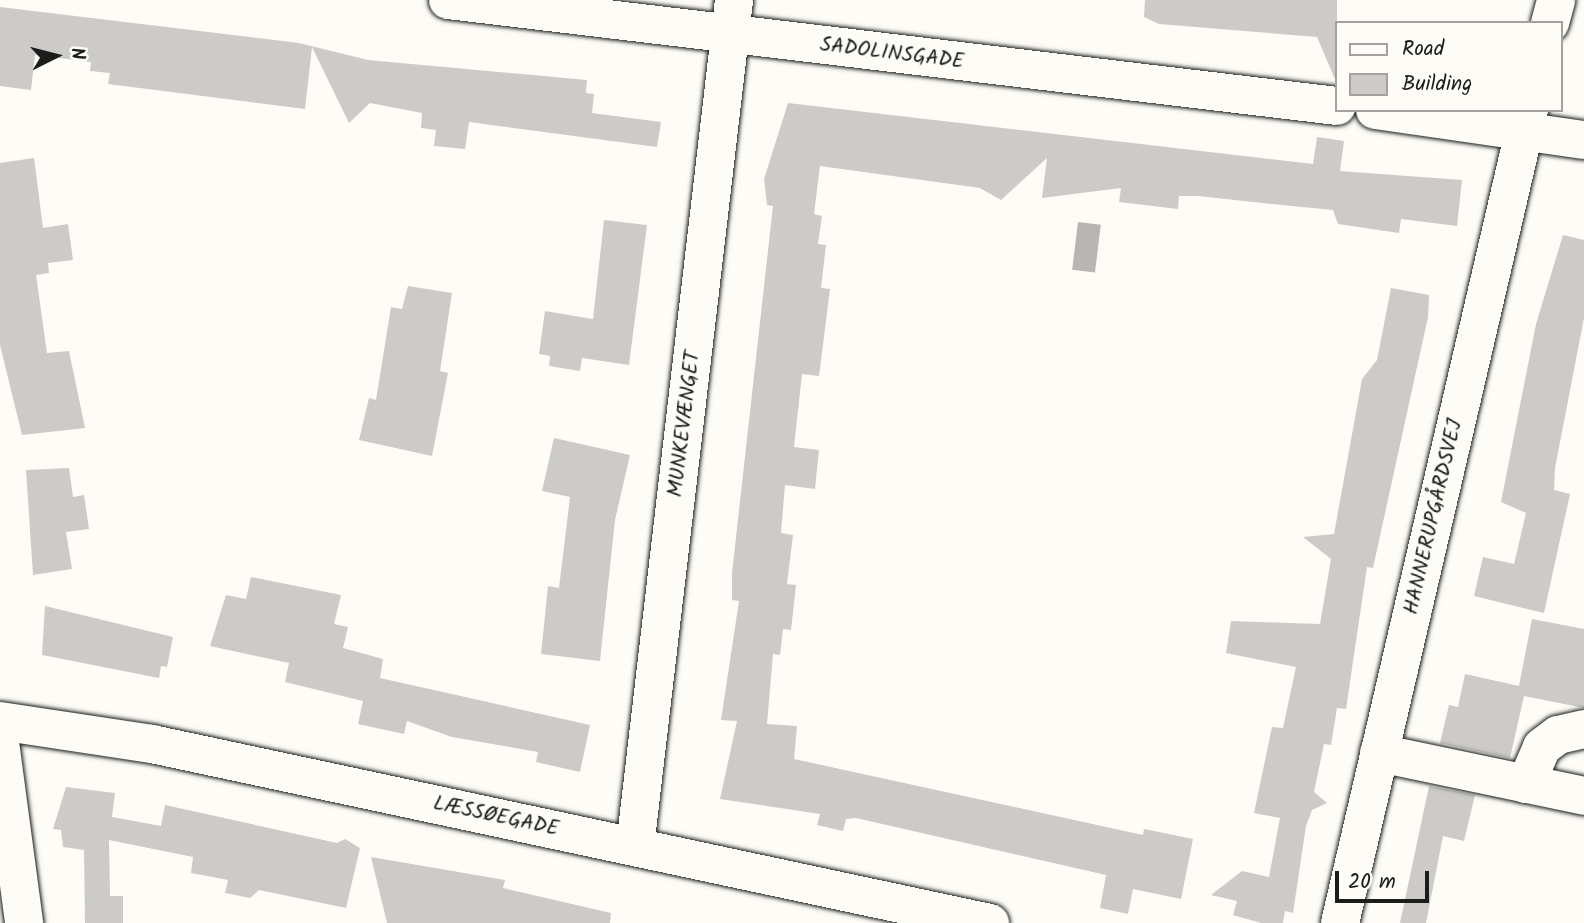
<!DOCTYPE html>
<html>
<head>
<meta charset="utf-8">
<style>
  body { margin:0 }
  #map { position:relative; width:1584px; height:923px; overflow:hidden; background:#fdfcf7; font-family:Kalam,sans-serif }
  div>[style] { position:absolute }
  [style*='--x'] { left:calc(var(--x)*1px); top:calc(var(--y)*1px); width:calc(var(--w)*1px); rotate:calc(var(--a)*1deg) }
  .water>* { inset:0; background:#b7b6b2; transform-origin:0 0 }
  .building>* { inset:0; background:#cccbc8 }
  .roads { filter:drop-shadow(0 0 2px #1c1c1c) drop-shadow(0 0 2px #1c1c1c) }
  .minor>* { height:38px; margin:-19px; padding:0 19px; transform-origin:19px; border-radius:19px; background:#fdfcf7 }
  .major>* { height:38px; margin:-19px; padding:0 19px; transform-origin:19px; border-radius:19px; background:#fdfcf7 }
  span { translate:-50% -50%; white-space:nowrap; text-align:center; line-height:1.15; -webkit-text-stroke:6px #fdfcf7; paint-order:stroke }
  .street-label { font-size:21px; color:#1c1c1c }
  .legend { position:absolute; left:1335px; top:21px; width:228px; height:91px; box-sizing:border-box; background:#fdfcf7; border:2px solid #a3a29f; margin:0; padding:9px 12px; list-style:none; font-size:21px; color:#1c1c1c }
  .legend li { display:flex; align-items:center; gap:14px; height:35px }
  .legend b { width:35px; border:2px solid #a3a29f }
  .north { position:absolute; left:21px; top:21px; width:70px; height:70px; -webkit-text-stroke:5px #fdfcf7; paint-order:stroke; rotate:84deg; font-size:19px; font-weight:700; line-height:28px; text-align:center; color:#1c1c1c }
  .north::after { content:''; display:block; margin:auto; width:24px; height:32px; background:#1c1c1c; clip-path:polygon(50% 0,100% 100%,50% 72%,0 100%) }
  .scale { position:absolute; left:1335px; top:871px; width:94px; height:32px; box-sizing:border-box; border:4px solid #1c1c1c; border-top:0; padding-left:9px; font-size:21px; line-height:24px; white-space:nowrap; color:#1c1c1c; -webkit-text-stroke:5px #fdfcf7; paint-order:stroke }
</style>
</head>
<body>
<div id="map">
  <div class="water">
    <div style="left:1078px;top:222px;width:23px;height:48px;rotate:7deg"></div>
  </div>
  <div class="building">
    <div style="clip-path:polygon(1145px 0,1337px 0,1337px 84px,1317px 37px,1159px 24px,1144px 17px)"></div>
    <div style="clip-path:polygon(0 7px,299px 43px,368px 60px,587px 80px,586px 93px,594px 94px,592px 113px,661px 122px,657px 147px,469px 122px,465px 149px,434px 146px,436px 130px,421px 128px,422px 113px,370px 103px,349px 123px,312px 47px,305px 109px,108px 84px,110px 73px,90px 71px,91px 62px,35px 55px,31px 90px,0 86px)"></div>
    <div style="clip-path:polygon(788px 103px,1313px 164px,1317px 137px,1344px 141px,1340px 171px,1462px 180px,1457px 226px,1401px 219px,1399px 233px,1338px 224px,1333px 210px,1272px 204px,1198px 196px,1179px 196px,1178px 209px,1119px 202px,1121px 188px,1042px 198px,1047px 158px,1001px 200px,980px 188px,820px 166px,814px 214px,822px 216px,818px 244px,826px 245px,821px 288px,830px 289px,819px 376px,802px 374px,794px 447px,819px 450px,815px 489px,785px 485px,781px 533px,793px 535px,787px 584px,796px 585px,791px 630px,783px 629px,780px 655px,773px 654px,767px 724px,797px 726px,794px 759px,1143px 835px,1144px 829px,1193px 839px,1181px 899px,1133px 889px,1128px 914px,1100px 908px,1106px 875px,856px 818px,846px 819px,843px 831px,817px 825px,820px 814px,720px 799px,737px 721px,721px 720px,739px 601px,732px 600px,732px 573px,773px 206px,767px 205px,764px 179px)"></div>
    <div style="clip-path:polygon(34px 158px,43px 228px,68px 224px,73px 260px,48px 263px,49px 273px,36px 275px,47px 353px,69px 351px,85px 428px,22px 435px,0 345px,0 163px)"></div>
    <div style="clip-path:polygon(604px 220px,647px 225px,629px 365px,582px 358px,580px 371px,549px 366px,550px 356px,539px 354px,545px 311px,593px 319px)"></div>
    <div style="clip-path:polygon(1563px 235px,1584px 240px,1584px 318px,1555px 468px,1554px 490px,1570px 494px,1544px 613px,1474px 596px,1483px 557px,1514px 564px,1526px 513px,1501px 502px,1536px 324px)"></div>
    <div style="clip-path:polygon(408px 286px,452px 293px,440px 371px,448px 373px,432px 456px,359px 440px,369px 398px,376px 400px,391px 307px,402px 309px)"></div>
    <div style="clip-path:polygon(1391px 288px,1429px 295px,1428px 317px,1373px 568px,1367px 567px,1346px 709px,1337px 708px,1331px 745px,1324px 744px,1314px 792px,1327px 803px,1312px 810px,1306px 826px,1293px 913px,1285px 911px,1283px 923px,1261px 923px,1233px 915px,1237px 901px,1211px 895px,1242px 871px,1269px 877px,1280px 818px,1254px 813px,1272px 727px,1283px 728px,1296px 667px,1226px 653px,1231px 621px,1320px 624px,1331px 559px,1303px 537px,1334px 534px,1362px 379px,1377px 360px)"></div>
    <div style="clip-path:polygon(554px 438px,630px 455px,615px 520px,600px 661px,541px 654px,548px 586px,559px 588px,570px 497px,542px 491px)"></div>
    <div style="clip-path:polygon(69px 468px,73px 497px,84px 495px,89px 529px,66px 532px,72px 569px,33px 575px,26px 470px)"></div>
    <div style="clip-path:polygon(251px 577px,341px 595px,334px 624px,348px 627px,343px 648px,383px 659px,380px 678px,590px 725px,580px 772px,536px 762px,538px 752px,452px 737px,407px 721px,404px 734px,358px 724px,363px 701px,285px 682px,289px 663px,210px 646px,226px 595px,246px 599px)"></div>
    <div style="clip-path:polygon(45px 606px,173px 637px,167px 667px,161px 666px,159px 678px,42px 655px)"></div>
    <div style="clip-path:polygon(1532px 619px,1584px 629px,1584px 708px,1524px 696px,1510px 758px,1440px 743px,1449px 705px,1458px 707px,1465px 674px,1519px 686px)"></div>
    <div style="clip-path:polygon(1429px 786px,1475px 795px,1464px 841px,1443px 836px,1426px 923px,1400px 923px)"></div>
    <div style="clip-path:polygon(66px 787px,115px 793px,112px 817px,161px 826px,165px 805px,337px 843px,345px 839px,360px 848px,346px 908px,259px 890px,250px 898px,225px 893px,228px 880px,191px 873px,193px 857px,109px 840px,110px 896px,123px 896px,123px 923px,85px 923px,84px 850px,63px 847px,61px 830px,53px 829px)"></div>
    <div style="clip-path:polygon(371px 857px,505px 880px,503px 888px,611px 913px,610px 923px,387px 923px)"></div>
  </div>
  <div class="roads">
    <div class="minor">
      <div style="--x:448;--y:0;--w:895;--a:6.8"></div>
      <div style="--x:1550;--y:23;--w:24;--a:-75"></div>
      <div style="--x:1375;--y:110;--w:211;--a:8.2"></div>
      <div style="--x:0;--y:721;--w:154;--a:8.6"></div>
      <div style="--x:152;--y:744;--w:857;--a:12.06"></div>
      <div style="--x:1379;--y:753;--w:209;--a:11.8"></div>
      <div style="--x:1526;--y:784;--w:40;--a:-66.6"></div>
      <div style="--x:1542;--y:747;--w:20;--a:-37"></div>
      <div style="--x:1558;--y:735;--w:27;--a:-13"></div>
      <div style="--x:635;--y:847;--w:853;--a:-83.33"></div>
      <div style="--x:1340;--y:923;--w:835;--a:-76.91"></div>
    </div>
    <div class="major">
      <div style="--x:0;--y:742;--w:183;--a:82.4"></div>
    </div>
  </div>
  <div class="street-label">
    <span style="left:892px;top:54px;rotate:7deg">SADOLINSGADE</span>
    <span style="left:685px;top:424px;rotate:-83deg">MUNKEVÆNGET</span>
    <span style="left:1434px;top:517px;rotate:-77deg">HANNERUPGÅRDSVEJ</span>
    <span style="left:496px;top:817px;rotate:12deg">LÆSSØEGADE</span>
  </div>
  <ul class="legend">
  <li><b style="height:9px;background:#fdfcf7"></b>Road</li>
  <li><b style="height:19px;background:#cccbc8"></b>Building</li>
  </ul>
  <div class="north">N</div>
  <div class="scale">20 m</div>
</div>
</body>
</html>
